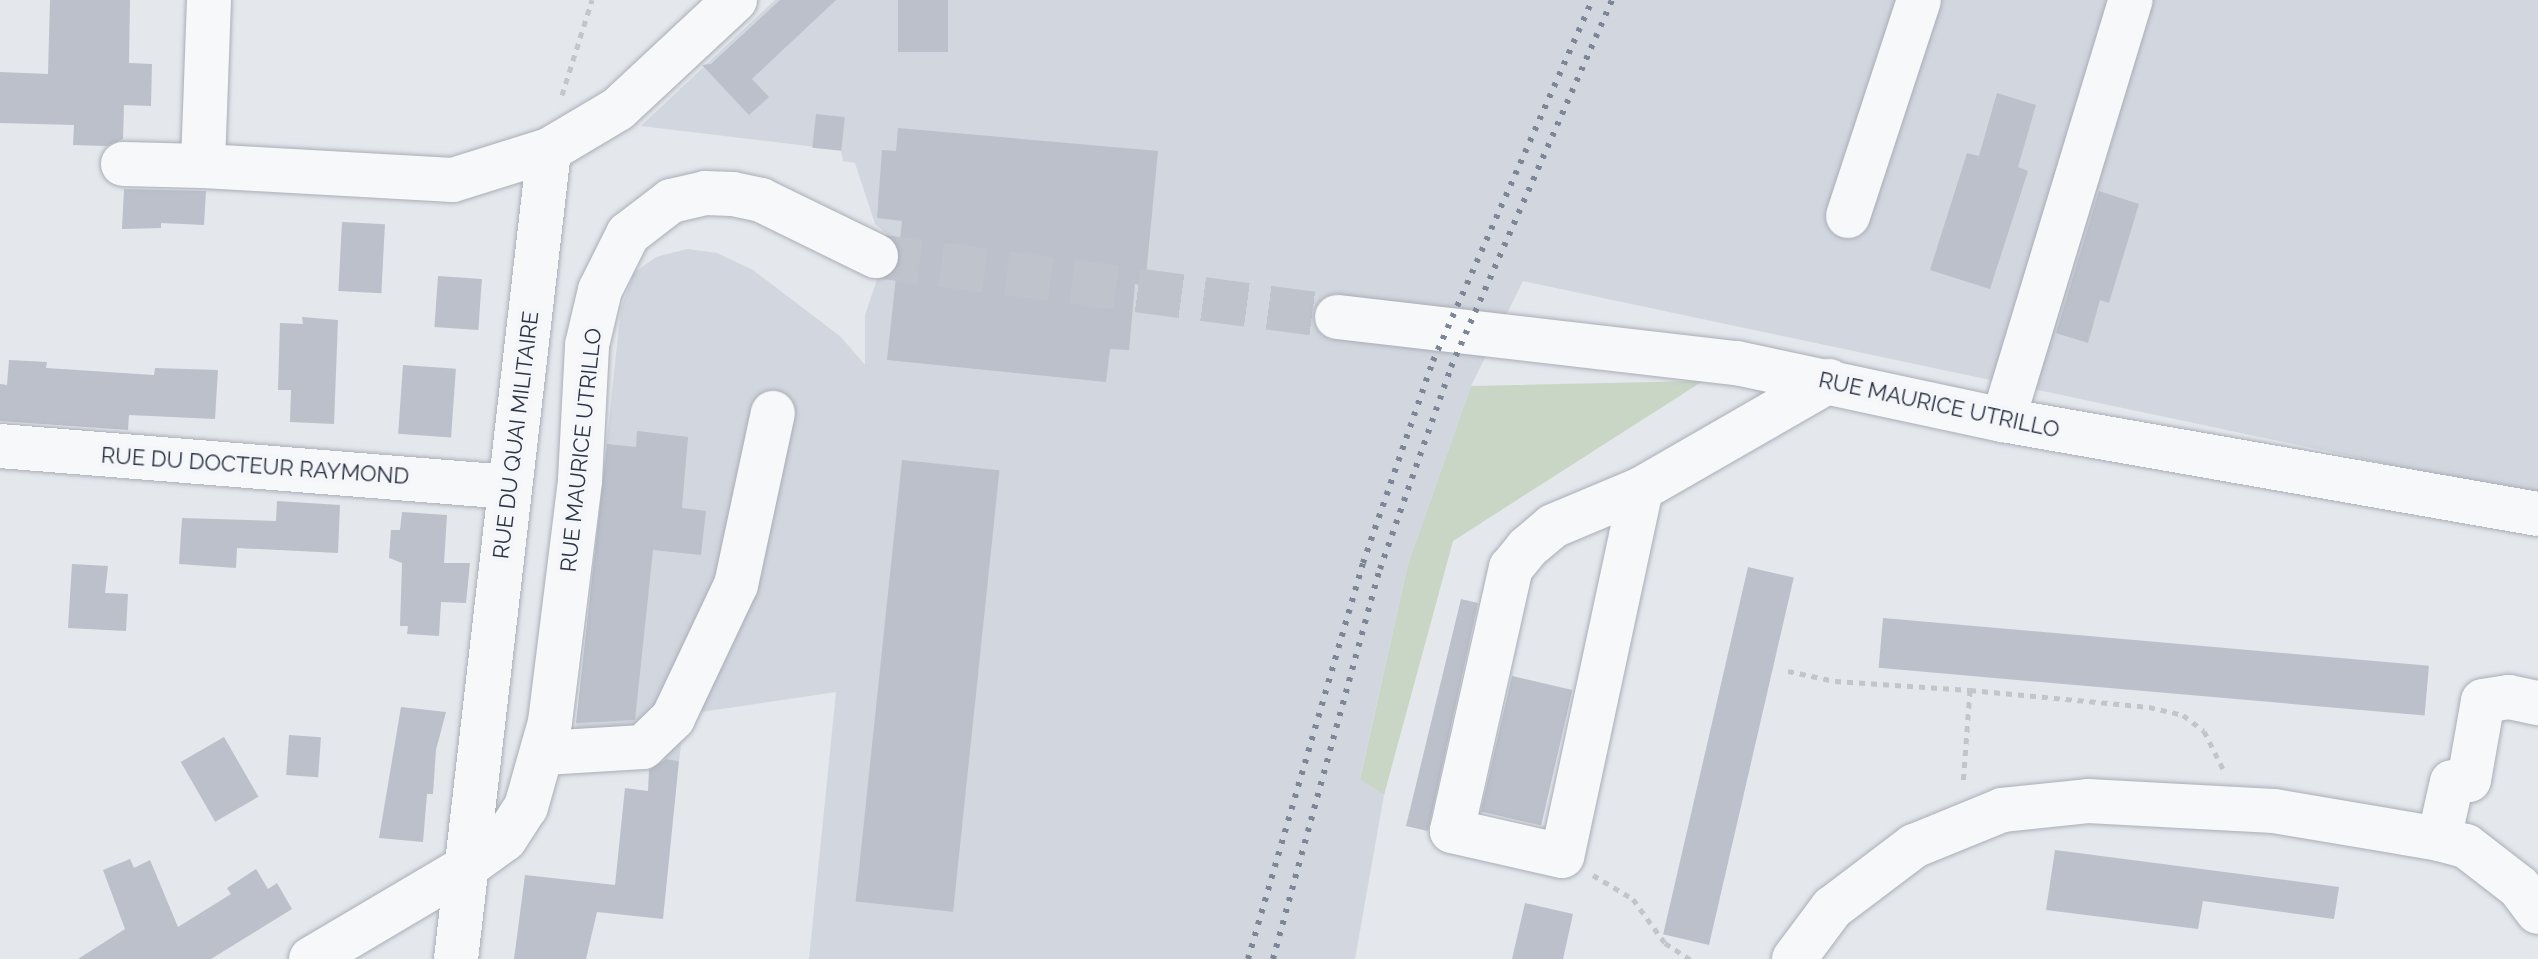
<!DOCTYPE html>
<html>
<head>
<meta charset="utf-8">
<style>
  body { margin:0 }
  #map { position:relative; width:2538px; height:959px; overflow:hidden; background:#e4e7ec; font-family:Raleway,sans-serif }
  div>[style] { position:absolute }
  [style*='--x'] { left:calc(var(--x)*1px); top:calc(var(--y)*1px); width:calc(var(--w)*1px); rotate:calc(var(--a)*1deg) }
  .built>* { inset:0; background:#d2d6de }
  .green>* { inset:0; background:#c9d6c5 }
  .building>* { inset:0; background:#bbc0ca; transform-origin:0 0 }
  .minor-tunnel>* { height:44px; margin-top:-22px; transform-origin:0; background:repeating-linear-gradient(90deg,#bfc3cb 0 44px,transparent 0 66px) }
  .path>* { height:5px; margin-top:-2.5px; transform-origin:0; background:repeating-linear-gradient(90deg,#c2c5cb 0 6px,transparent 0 12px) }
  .roads { filter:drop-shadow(0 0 2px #a9aeb7) drop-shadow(0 0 2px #a9aeb7) }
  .minor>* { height:44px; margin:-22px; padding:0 22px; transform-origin:22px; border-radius:22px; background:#f7f8fa }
  .rail>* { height:6px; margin-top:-3px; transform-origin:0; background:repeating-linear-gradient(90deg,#7d8696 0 4px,transparent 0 12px) }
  span { translate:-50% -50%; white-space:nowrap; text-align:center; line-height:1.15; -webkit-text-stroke:8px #f4f6f9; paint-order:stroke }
  .street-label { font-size:22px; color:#2b3445 }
</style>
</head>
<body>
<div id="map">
  <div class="built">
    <div style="clip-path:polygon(775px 0,2538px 0,2538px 496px,1523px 281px,1471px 386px,1408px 564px,1360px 778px,1384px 795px,1355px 959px,809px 959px,836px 692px,701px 712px,682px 738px,679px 761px,650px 757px,571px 774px,621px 308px,634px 273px,656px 257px,687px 249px,717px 253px,753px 270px,841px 337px,865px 365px,865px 315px,891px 238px,875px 224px,855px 163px,843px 161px,841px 150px,641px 126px)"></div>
  </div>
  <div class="green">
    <div style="clip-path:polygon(1703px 381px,1453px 541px,1384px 795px,1360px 779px,1408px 564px,1471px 386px)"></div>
  </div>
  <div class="building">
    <div style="clip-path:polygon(50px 0,130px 0,129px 63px,152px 64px,151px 106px,124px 105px,123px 139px,107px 146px,73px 145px,74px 125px,0 123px,0 72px,48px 74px)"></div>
    <div style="clip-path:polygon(780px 0,836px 0,752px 79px,769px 97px,749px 115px,702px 65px,711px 64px)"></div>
    <div style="left:898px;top:0;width:50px;height:52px"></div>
    <div style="clip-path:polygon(1997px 93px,2036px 105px,2018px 167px,2028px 171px,1990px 289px,1930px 270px,1967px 153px,1979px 156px)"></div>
    <div style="left:816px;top:114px;width:29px;height:34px;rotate:6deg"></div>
    <div style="clip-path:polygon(898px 128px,1158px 151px,1145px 286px,1135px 284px,1129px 350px,1110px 349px,1106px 382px,887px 360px,902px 221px,877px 218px,882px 150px,896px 151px)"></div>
    <div style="clip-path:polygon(124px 189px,206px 191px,204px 225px,161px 223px,161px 228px,122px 229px)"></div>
    <div style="clip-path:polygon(2099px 191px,2139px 204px,2109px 303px,2100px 300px,2088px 343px,2056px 333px)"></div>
    <div style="left:342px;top:222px;width:43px;height:69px;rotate:3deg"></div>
    <div style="left:438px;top:276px;width:44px;height:51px;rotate:4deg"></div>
    <div style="clip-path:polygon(302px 317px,338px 320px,334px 424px,290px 422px,291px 390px,278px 390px,280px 323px,303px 324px)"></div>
    <div style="clip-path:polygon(9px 360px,47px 362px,46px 368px,154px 375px,155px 368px,218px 370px,215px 419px,129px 415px,128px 430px,0 421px,0 384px,7px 385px)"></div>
    <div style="left:403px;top:365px;width:53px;height:69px;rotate:4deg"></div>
    <div style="clip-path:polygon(637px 431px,688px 437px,682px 508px,706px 511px,701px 555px,653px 550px,635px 720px,576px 723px,607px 444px,636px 447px)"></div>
    <div style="left:902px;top:460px;width:98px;height:444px;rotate:6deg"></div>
    <div style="clip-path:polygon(277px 501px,340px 505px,338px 553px,237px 548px,236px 568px,179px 564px,182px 518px,276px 521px)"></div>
    <div style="clip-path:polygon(402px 512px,447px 515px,444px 563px,470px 563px,466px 603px,441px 602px,439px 636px,407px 634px,408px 626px,400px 626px,402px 563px,389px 558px,391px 530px,400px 530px)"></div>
    <div style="clip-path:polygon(72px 564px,108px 566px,105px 593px,128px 594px,126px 631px,68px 628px)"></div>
    <div style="left:1748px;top:567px;width:47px;height:377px;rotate:13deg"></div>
    <div style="clip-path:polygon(1461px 599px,1478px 603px,1428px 831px,1406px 826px)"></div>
    <div style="left:1883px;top:618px;width:548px;height:50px;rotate:5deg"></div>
    <div style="left:1512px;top:676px;width:62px;height:139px;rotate:13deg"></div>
    <div style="clip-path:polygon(401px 707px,446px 712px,436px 750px,433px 794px,427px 794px,423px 842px,379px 838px)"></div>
    <div style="left:289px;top:735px;width:32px;height:40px;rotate:4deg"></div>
    <div style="left:224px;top:737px;width:69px;height:50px;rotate:60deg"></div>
    <div style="clip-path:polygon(666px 759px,679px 761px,663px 919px,597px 912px,586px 959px,514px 959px,525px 875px,615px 885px,625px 788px,648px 791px,649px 770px)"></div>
    <div style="clip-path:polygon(2055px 850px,2339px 887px,2334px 919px,2203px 901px,2198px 929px,2046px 910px)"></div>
    <div style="clip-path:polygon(130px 859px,134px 868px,150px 860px,178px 927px,231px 894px,227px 888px,256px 869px,268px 889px,277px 883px,292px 909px,211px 959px,78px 959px,125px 929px,103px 870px)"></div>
    <div style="clip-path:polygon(1525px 903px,1573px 914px,1563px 959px,1512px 959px)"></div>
  </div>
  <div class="minor-tunnel">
    <div style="--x:876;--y:256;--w:465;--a:7.5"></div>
  </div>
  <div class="path">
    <div style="--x:562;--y:95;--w:100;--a:-72.5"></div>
    <div style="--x:1788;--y:671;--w:48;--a:12"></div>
    <div style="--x:1835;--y:681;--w:135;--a:3.8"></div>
    <div style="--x:1970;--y:690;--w:95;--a:94.2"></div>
    <div style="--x:1970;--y:690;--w:180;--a:5.4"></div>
    <div style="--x:2149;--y:707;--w:35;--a:13"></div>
    <div style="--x:2183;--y:715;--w:26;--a:37"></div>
    <div style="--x:2204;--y:731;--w:42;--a:63.4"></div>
    <div style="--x:1593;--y:875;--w:47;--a:31"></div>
    <div style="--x:1633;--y:899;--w:54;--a:54"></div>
    <div style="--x:1665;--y:943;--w:30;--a:33"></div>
  </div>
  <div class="roads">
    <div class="minor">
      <div style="--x:209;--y:0;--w:166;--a:92.1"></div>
      <div style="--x:203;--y:166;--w:250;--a:3.2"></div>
      <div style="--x:453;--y:180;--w:101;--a:-17.4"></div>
      <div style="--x:549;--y:150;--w:80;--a:-30.7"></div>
      <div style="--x:618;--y:109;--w:160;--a:-43"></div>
      <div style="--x:123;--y:164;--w:80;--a:1.4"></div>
      <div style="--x:1848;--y:216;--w:227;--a:-71.8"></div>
      <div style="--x:1337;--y:317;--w:403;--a:6.6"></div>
      <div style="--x:1737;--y:363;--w:272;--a:12.1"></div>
      <div style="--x:2003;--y:420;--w:543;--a:9.97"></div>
      <div style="--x:2003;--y:420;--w:439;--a:-73.1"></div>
      <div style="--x:0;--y:446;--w:511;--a:4.61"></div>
      <div style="--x:1641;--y:489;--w:375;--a:102.1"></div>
      <div style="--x:1562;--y:856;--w:113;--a:-167.2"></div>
      <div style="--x:1452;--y:831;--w:270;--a:-77.4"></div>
      <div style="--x:1511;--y:568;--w:26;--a:-51"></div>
      <div style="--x:1527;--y:548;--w:34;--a:-40"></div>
      <div style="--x:1553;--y:526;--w:95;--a:-22.8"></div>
      <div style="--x:1641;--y:489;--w:217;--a:-29.9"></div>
      <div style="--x:544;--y:753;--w:99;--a:-3.5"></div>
      <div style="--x:643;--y:747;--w:42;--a:-44"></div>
      <div style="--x:673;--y:718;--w:147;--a:-64.7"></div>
      <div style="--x:736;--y:585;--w:176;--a:-77.9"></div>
      <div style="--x:2439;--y:839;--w:58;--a:-77.2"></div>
      <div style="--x:2452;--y:782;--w:17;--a:-7"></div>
      <div style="--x:2469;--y:780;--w:80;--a:-80"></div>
      <div style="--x:2483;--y:701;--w:26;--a:-9"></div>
      <div style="--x:2509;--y:697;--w:30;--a:12"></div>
      <div style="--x:311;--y:959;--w:179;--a:-30.6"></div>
      <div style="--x:465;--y:868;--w:49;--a:-35.9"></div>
      <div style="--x:505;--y:839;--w:38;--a:-57"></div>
      <div style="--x:526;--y:807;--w:88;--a:-74.2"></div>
      <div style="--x:550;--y:722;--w:244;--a:-82.9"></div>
      <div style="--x:580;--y:480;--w:135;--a:-87"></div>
      <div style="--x:587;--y:345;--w:57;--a:-76.7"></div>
      <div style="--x:600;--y:290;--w:63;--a:-63.4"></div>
      <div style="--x:628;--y:234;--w:54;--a:-37.5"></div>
      <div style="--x:671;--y:201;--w:35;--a:-13"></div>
      <div style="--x:705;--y:193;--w:28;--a:2"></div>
      <div style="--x:733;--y:194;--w:29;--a:12"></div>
      <div style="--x:761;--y:200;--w:128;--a:26"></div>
      <div style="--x:456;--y:959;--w:814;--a:-83.44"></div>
      <div style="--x:1794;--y:959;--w:64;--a:-53.3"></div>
      <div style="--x:1832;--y:908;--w:103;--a:-37.1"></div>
      <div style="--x:1914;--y:846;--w:95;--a:-22.2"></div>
      <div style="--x:2002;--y:810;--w:86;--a:-6"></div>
      <div style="--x:2088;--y:801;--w:186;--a:3.1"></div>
      <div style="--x:2274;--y:811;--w:167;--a:9.6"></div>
      <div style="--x:2439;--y:839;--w:28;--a:15"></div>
      <div style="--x:2466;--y:846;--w:67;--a:37.7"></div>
      <div style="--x:2519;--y:887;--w:31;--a:53"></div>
    </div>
  </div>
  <div class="rail">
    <div style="--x:1248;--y:959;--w:412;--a:-73.8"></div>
    <div style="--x:1363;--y:563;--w:214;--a:-70.9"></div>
    <div style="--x:1433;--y:361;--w:394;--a:-66.2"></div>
    <div style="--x:1273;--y:959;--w:404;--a:-74.7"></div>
    <div style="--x:1380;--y:569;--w:214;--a:-70.6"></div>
    <div style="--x:1451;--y:367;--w:401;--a:-66.3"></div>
  </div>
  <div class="street-label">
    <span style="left:1939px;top:405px;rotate:12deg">RUE MAURICE UTRILLO</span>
    <span style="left:516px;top:435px;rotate:-83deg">RUE DU QUAI MILITAIRE</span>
    <span style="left:581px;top:450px;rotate:-84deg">RUE MAURICE UTRILLO</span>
    <span style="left:255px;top:466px;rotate:4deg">RUE DU DOCTEUR RAYMOND</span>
  </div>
</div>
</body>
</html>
